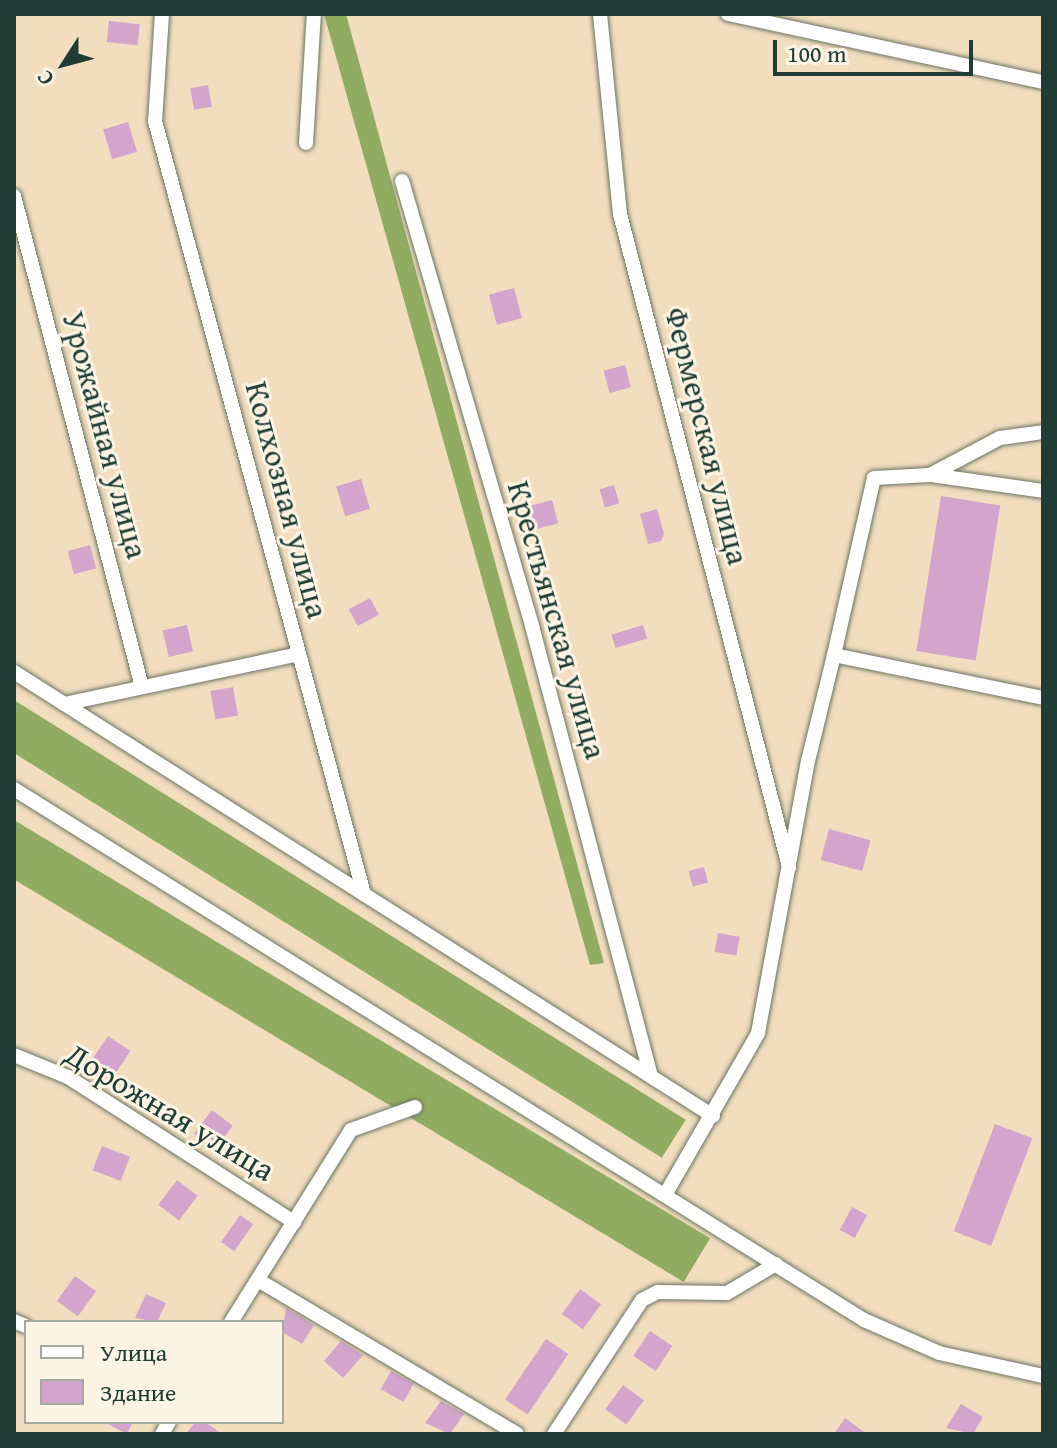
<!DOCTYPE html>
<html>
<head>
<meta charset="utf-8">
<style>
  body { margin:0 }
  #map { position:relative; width:1057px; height:1448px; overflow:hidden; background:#f2ddbe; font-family:"Gentium Book Plus",serif }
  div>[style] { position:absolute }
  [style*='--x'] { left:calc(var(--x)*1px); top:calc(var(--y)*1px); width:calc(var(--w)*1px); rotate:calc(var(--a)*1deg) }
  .forest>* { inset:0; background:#8fac60; transform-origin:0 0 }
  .building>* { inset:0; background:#d3a5cd; transform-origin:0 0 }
  .roads { filter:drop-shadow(0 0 2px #697564) drop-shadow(0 0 2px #697564) }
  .minor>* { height:14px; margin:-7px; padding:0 7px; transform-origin:7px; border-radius:7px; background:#fff }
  span { translate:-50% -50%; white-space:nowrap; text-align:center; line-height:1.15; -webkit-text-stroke:6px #fcf5e5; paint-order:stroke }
  .street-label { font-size:32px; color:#1f3d34 }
  .frame { position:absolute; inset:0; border:16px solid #1f3d34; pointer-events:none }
  .legend { position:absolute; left:24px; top:1320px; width:260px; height:104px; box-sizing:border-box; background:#fcf5e5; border:2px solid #a4ab9e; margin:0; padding:10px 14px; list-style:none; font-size:24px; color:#1f3d34 }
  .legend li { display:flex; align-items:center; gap:16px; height:40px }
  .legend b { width:40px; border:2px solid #a4ab9e }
  .north { position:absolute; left:24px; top:24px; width:80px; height:80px; -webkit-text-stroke:6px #fcf5e5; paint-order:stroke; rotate:234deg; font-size:22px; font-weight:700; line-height:32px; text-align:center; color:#1f3d34 }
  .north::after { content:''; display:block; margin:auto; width:28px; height:36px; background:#1f3d34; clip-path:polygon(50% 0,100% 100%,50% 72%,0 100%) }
  .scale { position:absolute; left:773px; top:40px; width:200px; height:36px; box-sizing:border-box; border:4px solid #1f3d34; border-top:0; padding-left:10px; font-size:24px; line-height:28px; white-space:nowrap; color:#1f3d34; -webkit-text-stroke:6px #fcf5e5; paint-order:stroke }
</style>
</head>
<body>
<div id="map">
  <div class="forest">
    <div style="clip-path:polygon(324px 14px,346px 14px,604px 963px,590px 965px)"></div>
    <div style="left:14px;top:700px;width:792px;height:45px;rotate:32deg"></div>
    <div style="left:14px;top:820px;width:812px;height:51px;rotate:31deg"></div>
  </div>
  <div class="building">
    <div style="left:109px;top:21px;width:31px;height:21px;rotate:6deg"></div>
    <div style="left:208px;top:85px;width:22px;height:18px;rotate:80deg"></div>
    <div style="left:128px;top:122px;width:31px;height:26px;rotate:73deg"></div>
    <div style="left:514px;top:288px;width:31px;height:26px;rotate:75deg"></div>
    <div style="left:625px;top:365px;width:23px;height:22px;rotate:75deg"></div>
    <div style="left:361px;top:479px;width:31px;height:26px;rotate:73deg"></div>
    <div style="left:614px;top:485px;width:19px;height:15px;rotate:74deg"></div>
    <div style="left:941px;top:496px;width:60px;height:157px;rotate:9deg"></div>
    <div style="left:552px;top:500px;width:24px;height:24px;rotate:75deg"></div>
    <div style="clip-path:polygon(657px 509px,664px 534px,661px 541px,648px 544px,640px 514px)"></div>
    <div style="left:90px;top:545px;width:24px;height:23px;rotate:75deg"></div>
    <div style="left:370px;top:598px;width:19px;height:24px;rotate:62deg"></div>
    <div style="left:187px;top:625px;width:27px;height:25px;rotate:77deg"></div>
    <div style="left:643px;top:625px;width:14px;height:33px;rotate:73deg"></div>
    <div style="left:233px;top:687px;width:29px;height:23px;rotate:80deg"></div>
    <div style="left:829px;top:829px;width:43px;height:32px;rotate:15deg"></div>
    <div style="left:704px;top:867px;width:16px;height:16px;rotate:75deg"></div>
    <div style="left:718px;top:933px;width:22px;height:19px;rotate:10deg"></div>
    <div style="left:108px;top:1036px;width:27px;height:30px;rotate:34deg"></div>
    <div style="left:212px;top:1110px;width:26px;height:30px;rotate:37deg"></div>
    <div style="left:995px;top:1124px;width:40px;height:115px;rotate:21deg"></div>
    <div style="left:102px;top:1146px;width:30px;height:26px;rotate:21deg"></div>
    <div style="left:177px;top:1180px;width:26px;height:31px;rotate:37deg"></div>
    <div style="left:852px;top:1207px;width:17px;height:26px;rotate:28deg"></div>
    <div style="left:240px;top:1215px;width:16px;height:33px;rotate:35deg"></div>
    <div style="left:75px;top:1276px;width:26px;height:31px;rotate:36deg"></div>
    <div style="left:580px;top:1289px;width:26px;height:31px;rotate:36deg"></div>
    <div style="clip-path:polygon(146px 1294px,166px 1303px,157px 1322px,135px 1318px)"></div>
    <div style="clip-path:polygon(286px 1308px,314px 1325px,302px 1344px,282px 1332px)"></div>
    <div style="left:650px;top:1331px;width:27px;height:30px;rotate:34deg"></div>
    <div style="left:546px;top:1339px;width:27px;height:73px;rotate:34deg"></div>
    <div style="clip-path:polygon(341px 1341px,363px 1355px,343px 1378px,324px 1361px)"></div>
    <div style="left:391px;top:1371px;width:26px;height:21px;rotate:29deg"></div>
    <div style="left:623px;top:1385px;width:26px;height:30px;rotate:36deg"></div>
    <div style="clip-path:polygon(441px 1401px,464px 1414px,450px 1434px,425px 1423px)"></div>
    <div style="clip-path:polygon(961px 1404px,983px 1417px,973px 1434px,946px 1428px)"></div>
    <div style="clip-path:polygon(845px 1418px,867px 1434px,834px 1434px)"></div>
    <div style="clip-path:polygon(104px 1422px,133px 1422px,127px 1434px)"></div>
    <div style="clip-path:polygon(195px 1422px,205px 1422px,222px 1434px,186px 1434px)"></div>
  </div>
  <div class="roads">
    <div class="minor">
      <div style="--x:162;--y:14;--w:107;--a:93.7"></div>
      <div style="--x:155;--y:121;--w:801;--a:74.87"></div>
      <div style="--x:600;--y:14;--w:201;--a:84.3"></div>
      <div style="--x:620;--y:214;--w:675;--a:75.49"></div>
      <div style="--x:728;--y:14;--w:322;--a:12.2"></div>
      <div style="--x:306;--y:143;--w:129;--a:-86.5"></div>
      <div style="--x:402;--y:181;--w:464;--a:73.7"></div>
      <div style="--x:532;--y:626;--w:465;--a:75.2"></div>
      <div style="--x:14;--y:196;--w:507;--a:75.39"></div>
      <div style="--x:931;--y:475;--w:113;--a:8.1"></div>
      <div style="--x:834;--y:655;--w:181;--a:-77.3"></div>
      <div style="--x:874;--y:478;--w:56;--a:-3.1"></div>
      <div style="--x:930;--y:475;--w:79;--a:-27.9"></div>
      <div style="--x:1000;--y:438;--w:43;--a:-7.9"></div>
      <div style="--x:14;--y:672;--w:828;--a:32.42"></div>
      <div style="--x:64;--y:704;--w:240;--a:-12"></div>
      <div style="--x:14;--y:789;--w:1002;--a:31.99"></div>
      <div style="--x:864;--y:1320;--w:82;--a:23.7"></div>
      <div style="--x:939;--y:1353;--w:107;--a:12.5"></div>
      <div style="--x:14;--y:1055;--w:58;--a:22.2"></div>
      <div style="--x:68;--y:1077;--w:269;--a:32.7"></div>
      <div style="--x:665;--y:1195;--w:187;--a:-60.1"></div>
      <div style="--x:758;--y:1033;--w:277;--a:-79.6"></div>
      <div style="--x:808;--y:761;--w:109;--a:-76.2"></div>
      <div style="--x:834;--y:655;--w:213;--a:11.6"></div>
      <div style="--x:258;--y:1280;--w:301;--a:30.7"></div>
      <div style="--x:14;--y:1321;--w:13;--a:23"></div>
      <div style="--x:231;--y:1322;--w:226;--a:-58"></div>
      <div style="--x:351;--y:1130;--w:68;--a:-19.8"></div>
      <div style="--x:162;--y:1434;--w:14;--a:-60"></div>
      <div style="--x:554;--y:1434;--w:160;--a:-56.7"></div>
      <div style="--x:642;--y:1300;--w:18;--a:-27"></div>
      <div style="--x:658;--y:1292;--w:69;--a:0.8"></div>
      <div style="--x:727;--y:1293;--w:57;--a:-30.6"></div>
    </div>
  </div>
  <div class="street-label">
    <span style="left:105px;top:435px;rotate:75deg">Урожайная улица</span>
    <span style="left:707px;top:436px;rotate:76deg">Фермерская улица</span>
    <span style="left:287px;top:500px;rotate:75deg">Колхозная улица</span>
    <span style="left:557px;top:620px;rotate:74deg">Крестьянская улица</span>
    <span style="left:170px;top:1112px;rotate:31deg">Дорожная улица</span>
  </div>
  <div class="frame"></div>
  <ul class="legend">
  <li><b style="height:10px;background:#fff"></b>Улица</li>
  <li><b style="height:22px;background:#d3a5cd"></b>Здание</li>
  </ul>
  <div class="north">С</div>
  <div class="scale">100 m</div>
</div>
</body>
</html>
